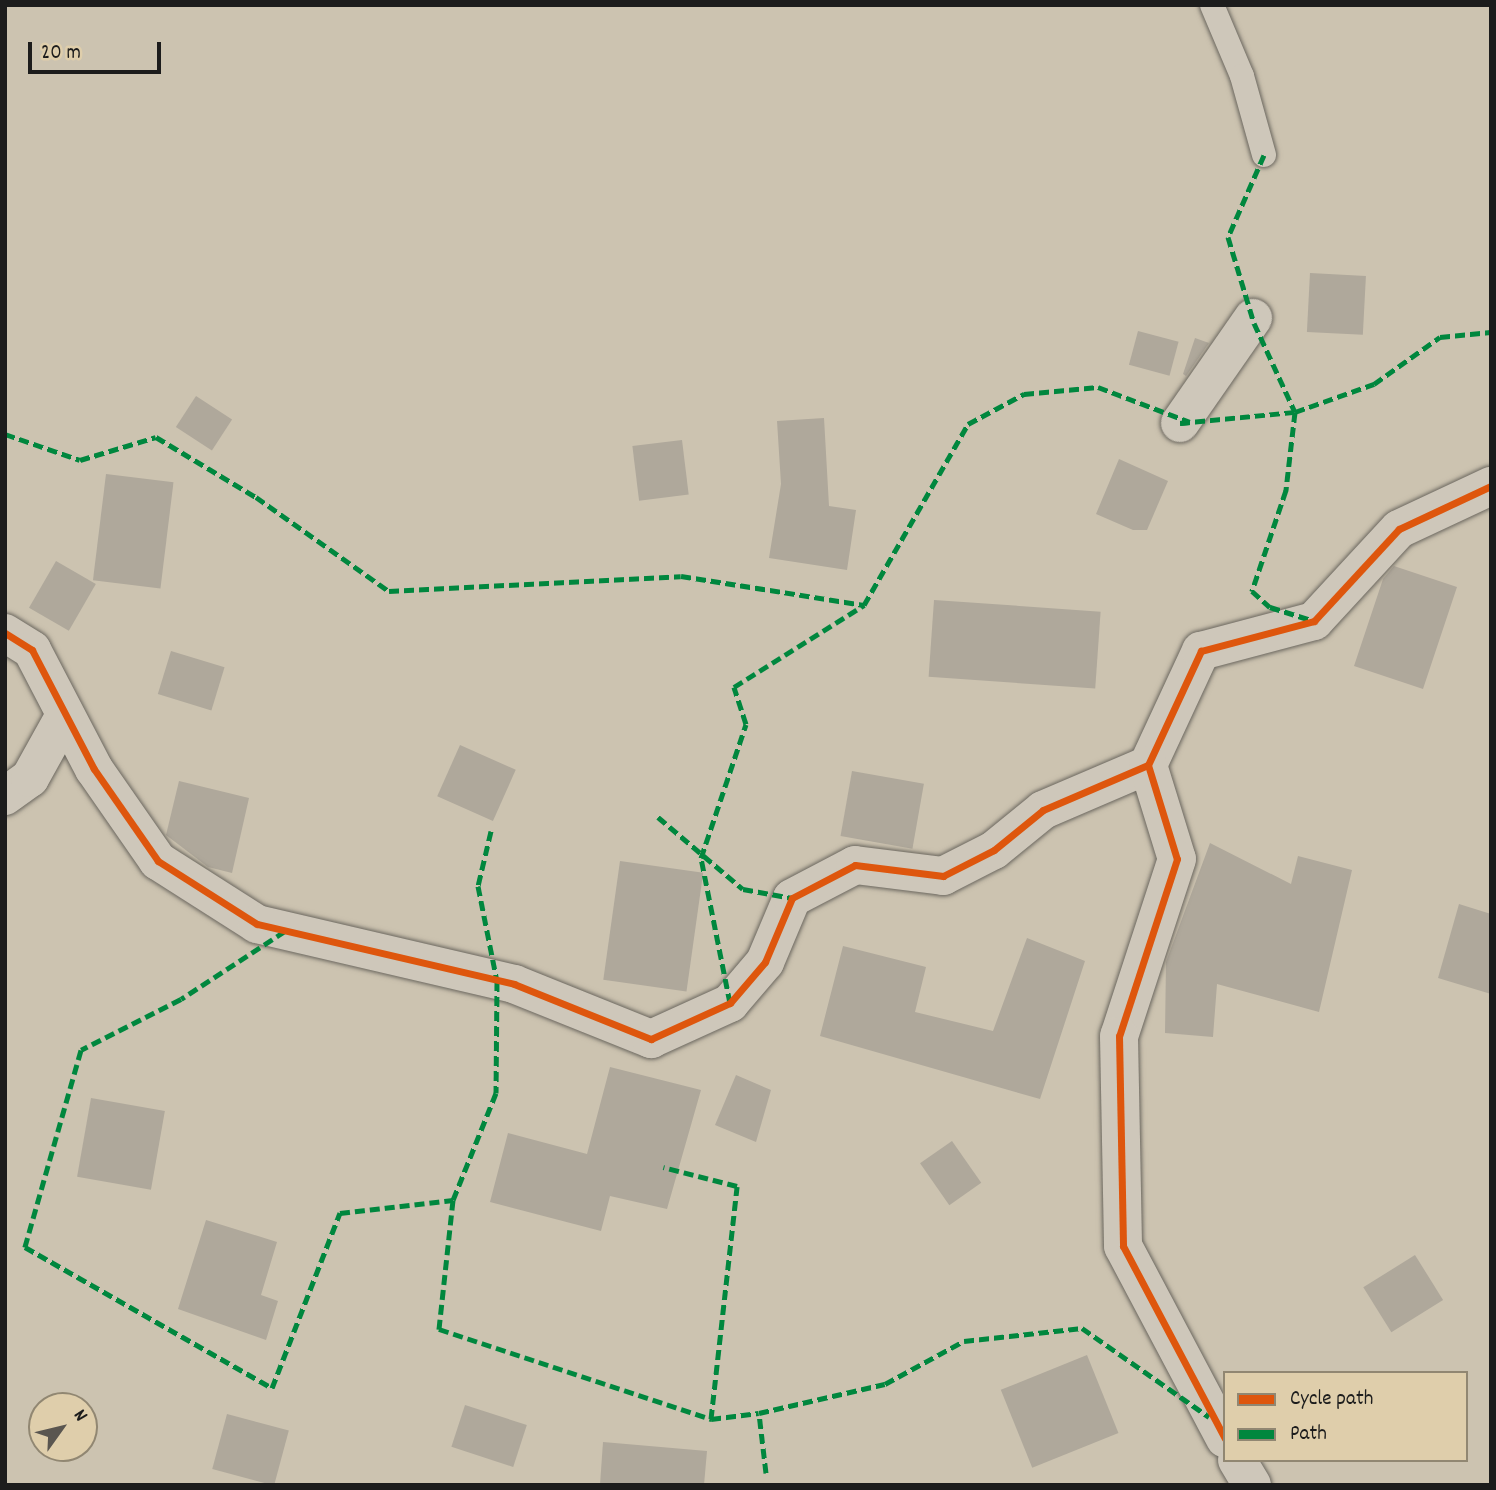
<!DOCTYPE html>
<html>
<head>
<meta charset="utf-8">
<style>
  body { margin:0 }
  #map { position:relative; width:1496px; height:1490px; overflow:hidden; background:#ccc3b0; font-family:Dekko,sans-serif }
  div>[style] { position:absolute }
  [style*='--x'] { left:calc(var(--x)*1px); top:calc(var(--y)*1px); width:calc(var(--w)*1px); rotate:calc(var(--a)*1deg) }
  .building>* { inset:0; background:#afa89b; transform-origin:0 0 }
  .roads { filter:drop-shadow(0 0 2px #6b675f) drop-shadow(0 0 2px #6b675f) }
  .lane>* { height:24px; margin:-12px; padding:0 12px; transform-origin:12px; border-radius:12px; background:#cec7ba }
  .street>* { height:38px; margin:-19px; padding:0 19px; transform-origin:19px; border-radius:19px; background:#cec7ba }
  .quiet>* { height:5px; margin-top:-2.5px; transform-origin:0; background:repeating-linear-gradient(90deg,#00873e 0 10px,transparent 0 15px) }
  .cycleway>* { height:7px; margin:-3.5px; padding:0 3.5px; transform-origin:3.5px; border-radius:3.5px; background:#de560d }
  span { translate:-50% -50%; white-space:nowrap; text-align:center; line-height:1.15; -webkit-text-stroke:5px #dfceab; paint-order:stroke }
  .frame { position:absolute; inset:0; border:7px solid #1c1c1c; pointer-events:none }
  .legend { position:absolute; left:1223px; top:1371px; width:245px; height:91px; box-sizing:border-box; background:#dfceab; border:2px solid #918772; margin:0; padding:9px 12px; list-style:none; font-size:21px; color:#1c1c1c }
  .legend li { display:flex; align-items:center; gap:14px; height:35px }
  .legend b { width:35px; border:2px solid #918772 }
  .north { position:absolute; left:28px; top:1392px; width:70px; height:70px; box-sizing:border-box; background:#dfceab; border:2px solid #918772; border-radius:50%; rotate:56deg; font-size:19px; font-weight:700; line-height:28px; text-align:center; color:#1c1c1c }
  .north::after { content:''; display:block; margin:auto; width:24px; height:32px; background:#5a5650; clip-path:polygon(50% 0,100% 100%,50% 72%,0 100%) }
  .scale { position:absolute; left:28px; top:42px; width:133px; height:32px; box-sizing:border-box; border:4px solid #1c1c1c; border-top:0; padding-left:9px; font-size:21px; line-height:24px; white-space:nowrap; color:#1c1c1c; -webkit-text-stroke:5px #dfceab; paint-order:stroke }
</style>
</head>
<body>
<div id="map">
  <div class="building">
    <div style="left:1310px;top:273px;width:56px;height:59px;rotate:3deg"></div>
    <div style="left:1138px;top:331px;width:42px;height:35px;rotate:15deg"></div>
    <div style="clip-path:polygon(1195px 338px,1209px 343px,1186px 376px,1183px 374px)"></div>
    <div style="left:196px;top:396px;width:43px;height:37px;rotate:33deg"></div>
    <div style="clip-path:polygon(824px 418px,829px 506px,856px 510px,847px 570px,769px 558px,781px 484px,777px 421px)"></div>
    <div style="left:682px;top:440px;width:55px;height:50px;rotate:83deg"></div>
    <div style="clip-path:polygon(1119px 459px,1168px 481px,1147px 530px,1133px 530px,1096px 514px)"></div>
    <div style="left:106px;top:474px;width:68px;height:107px;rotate:7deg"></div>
    <div style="left:56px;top:561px;width:46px;height:54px;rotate:30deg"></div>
    <div style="clip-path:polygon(1394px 566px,1457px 587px,1423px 689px,1354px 666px,1383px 579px)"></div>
    <div style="left:934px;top:600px;width:167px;height:77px;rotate:4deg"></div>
    <div style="left:171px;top:651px;width:56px;height:45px;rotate:17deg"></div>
    <div style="left:460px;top:745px;width:61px;height:56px;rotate:24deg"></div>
    <div style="left:852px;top:771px;width:73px;height:66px;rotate:10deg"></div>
    <div style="clip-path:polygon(179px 781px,249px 798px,232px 873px,208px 867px,166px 835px)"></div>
    <div style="clip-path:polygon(1210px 843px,1291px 884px,1298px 856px,1352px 870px,1319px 1012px,1217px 984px,1213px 1037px,1165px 1033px,1166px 962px)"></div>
    <div style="left:620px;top:861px;width:84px;height:120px;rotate:8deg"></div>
    <div style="clip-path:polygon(1459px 904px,1491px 914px,1491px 994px,1438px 978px)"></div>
    <div style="clip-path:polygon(1027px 938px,1085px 961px,1040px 1099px,820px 1036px,843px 946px,926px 967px,915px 1012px,993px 1031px)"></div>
    <div style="clip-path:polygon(610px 1067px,701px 1090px,667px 1209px,610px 1196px,601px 1231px,490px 1202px,508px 1133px,587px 1154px)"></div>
    <div style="clip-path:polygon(736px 1075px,771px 1090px,756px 1142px,715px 1125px)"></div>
    <div style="left:91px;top:1098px;width:75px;height:80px;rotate:10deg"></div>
    <div style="left:952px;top:1141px;width:51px;height:39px;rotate:55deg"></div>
    <div style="clip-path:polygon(206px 1220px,277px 1242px,261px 1295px,278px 1301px,266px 1340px,178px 1309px)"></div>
    <div style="left:1415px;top:1255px;width:53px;height:61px;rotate:58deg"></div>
    <div style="left:1087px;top:1355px;width:84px;height:93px;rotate:68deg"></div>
    <div style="left:465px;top:1405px;width:65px;height:44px;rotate:18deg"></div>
    <div style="left:227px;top:1414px;width:64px;height:57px;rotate:15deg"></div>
    <div style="clip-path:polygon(603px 1442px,707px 1451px,704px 1485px,600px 1485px)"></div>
  </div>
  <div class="roads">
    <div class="lane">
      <div style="--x:1212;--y:5;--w:77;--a:67.1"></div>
      <div style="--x:1242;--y:76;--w:82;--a:74.4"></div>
    </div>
    <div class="street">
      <div style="--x:1180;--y:423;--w:128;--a:-55.2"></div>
      <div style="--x:5;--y:633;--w:32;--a:32"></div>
      <div style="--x:32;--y:650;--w:134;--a:62.5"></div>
      <div style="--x:94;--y:769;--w:112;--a:55.2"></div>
      <div style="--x:158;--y:861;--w:117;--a:32.5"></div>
      <div style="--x:257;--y:924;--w:264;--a:13.1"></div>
      <div style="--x:514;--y:984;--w:148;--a:21.9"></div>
      <div style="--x:651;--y:1039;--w:87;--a:-24.5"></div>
      <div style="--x:730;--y:1003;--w:54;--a:-49.5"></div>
      <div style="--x:765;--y:962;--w:69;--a:-67.1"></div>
      <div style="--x:792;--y:898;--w:71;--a:-27.6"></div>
      <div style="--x:855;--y:865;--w:89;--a:7.1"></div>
      <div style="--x:943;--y:876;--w:57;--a:-27"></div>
      <div style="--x:994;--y:850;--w:63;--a:-39.2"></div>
      <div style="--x:1043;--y:810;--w:114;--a:-23.2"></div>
      <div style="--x:1148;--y:765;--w:126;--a:-65.1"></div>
      <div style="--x:1201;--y:651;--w:117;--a:-14.9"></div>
      <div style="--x:1314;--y:621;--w:125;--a:-47.3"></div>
      <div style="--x:1399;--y:529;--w:102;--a:-25.1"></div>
      <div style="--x:1148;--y:765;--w:98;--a:72.9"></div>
      <div style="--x:1177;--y:859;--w:186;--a:108.1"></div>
      <div style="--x:1119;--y:1036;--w:210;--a:88.9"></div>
      <div style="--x:1123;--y:1246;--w:218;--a:62.1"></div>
      <div style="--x:5;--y:796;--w:31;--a:-36"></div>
      <div style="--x:30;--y:778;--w:72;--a:-60.9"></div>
      <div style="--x:1237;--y:1460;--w:29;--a:59"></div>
    </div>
  </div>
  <div class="quiet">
    <div style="--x:1264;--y:155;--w:90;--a:113.7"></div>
    <div style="--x:1228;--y:237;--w:90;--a:73.2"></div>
    <div style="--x:1254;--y:323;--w:98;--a:65.3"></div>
    <div style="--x:1295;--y:412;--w:79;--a:96.6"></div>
    <div style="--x:1286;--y:490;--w:107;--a:108.6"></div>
    <div style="--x:1252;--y:591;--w:24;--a:42"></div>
    <div style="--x:1270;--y:607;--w:43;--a:17.6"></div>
    <div style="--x:5;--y:434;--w:79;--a:19.1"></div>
    <div style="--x:80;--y:460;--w:79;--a:-16.8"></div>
    <div style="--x:156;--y:437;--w:117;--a:31"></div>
    <div style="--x:256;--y:497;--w:163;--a:35.3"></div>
    <div style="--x:389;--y:591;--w:292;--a:-2.9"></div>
    <div style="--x:681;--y:576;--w:185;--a:9"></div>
    <div style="--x:864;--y:605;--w:209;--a:-60.1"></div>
    <div style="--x:968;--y:424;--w:64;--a:-28.2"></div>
    <div style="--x:1024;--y:394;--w:74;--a:-5.4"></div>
    <div style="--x:1098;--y:387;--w:98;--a:20.8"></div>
    <div style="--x:1190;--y:422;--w:10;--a:174"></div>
    <div style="--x:1180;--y:423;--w:116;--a:-5.5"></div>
    <div style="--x:1295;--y:412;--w:84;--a:-19.5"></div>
    <div style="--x:1374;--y:384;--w:81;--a:-35.5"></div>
    <div style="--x:1440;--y:337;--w:51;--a:-5.6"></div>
    <div style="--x:658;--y:817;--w:111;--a:40.3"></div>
    <div style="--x:743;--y:889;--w:50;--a:10.4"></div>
    <div style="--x:491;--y:831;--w:57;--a:103.3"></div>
    <div style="--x:478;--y:886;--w:97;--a:78.7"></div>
    <div style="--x:497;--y:981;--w:112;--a:90.5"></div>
    <div style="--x:496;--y:1093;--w:115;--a:111.9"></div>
    <div style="--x:453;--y:1200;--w:130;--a:96.2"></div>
    <div style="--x:439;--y:1329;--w:287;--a:18.3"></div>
    <div style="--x:711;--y:1419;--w:234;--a:-83.6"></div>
    <div style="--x:737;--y:1186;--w:76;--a:-165.6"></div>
    <div style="--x:285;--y:931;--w:124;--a:146.8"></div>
    <div style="--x:181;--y:999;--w:112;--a:153"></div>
    <div style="--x:81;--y:1050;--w:205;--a:105.9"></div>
    <div style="--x:25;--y:1247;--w:284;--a:29.7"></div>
    <div style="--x:272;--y:1388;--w:188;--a:-68.8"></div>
    <div style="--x:340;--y:1213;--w:114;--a:-6.6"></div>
    <div style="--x:730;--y:1003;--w:148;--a:-101.3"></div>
    <div style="--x:701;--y:858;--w:141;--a:-71.4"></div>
    <div style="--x:746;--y:724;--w:39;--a:-108"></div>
    <div style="--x:734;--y:687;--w:154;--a:-32.2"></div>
    <div style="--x:711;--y:1419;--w:48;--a:-7.1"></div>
    <div style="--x:766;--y:1473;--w:60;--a:-96.7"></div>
    <div style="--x:759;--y:1413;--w:129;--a:-13"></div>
    <div style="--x:885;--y:1384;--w:90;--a:-28.6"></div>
    <div style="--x:964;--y:1341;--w:119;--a:-6.3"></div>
    <div style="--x:1082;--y:1328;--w:155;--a:35"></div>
  </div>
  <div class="cycleway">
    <div style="--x:5;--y:633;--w:32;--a:32"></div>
    <div style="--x:32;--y:650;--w:134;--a:62.5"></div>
    <div style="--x:94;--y:769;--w:112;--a:55.2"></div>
    <div style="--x:158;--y:861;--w:117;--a:32.5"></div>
    <div style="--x:257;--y:924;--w:264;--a:13.1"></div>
    <div style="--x:514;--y:984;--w:148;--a:21.9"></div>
    <div style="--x:651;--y:1039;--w:87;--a:-24.5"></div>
    <div style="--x:730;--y:1003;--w:54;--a:-49.5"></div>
    <div style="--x:765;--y:962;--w:69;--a:-67.1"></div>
    <div style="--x:792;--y:898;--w:71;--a:-27.6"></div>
    <div style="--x:855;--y:865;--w:89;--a:7.1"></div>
    <div style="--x:943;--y:876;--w:57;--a:-27"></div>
    <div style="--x:994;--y:850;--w:63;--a:-39.2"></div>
    <div style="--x:1043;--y:810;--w:114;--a:-23.2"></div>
    <div style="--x:1148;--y:765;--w:126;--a:-65.1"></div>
    <div style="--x:1201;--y:651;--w:117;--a:-14.9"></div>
    <div style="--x:1314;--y:621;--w:125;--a:-47.3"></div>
    <div style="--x:1399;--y:529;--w:102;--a:-25.1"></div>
    <div style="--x:1148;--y:765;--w:98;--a:72.9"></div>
    <div style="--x:1177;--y:859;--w:186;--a:108.1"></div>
    <div style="--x:1119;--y:1036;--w:210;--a:88.9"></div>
    <div style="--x:1123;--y:1246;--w:218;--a:62.1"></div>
  </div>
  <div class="frame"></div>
  <ul class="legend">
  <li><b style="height:9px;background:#de560d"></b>Cycle path</li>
  <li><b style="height:9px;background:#00873e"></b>Path</li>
  </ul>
  <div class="north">N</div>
  <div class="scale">20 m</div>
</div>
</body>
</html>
